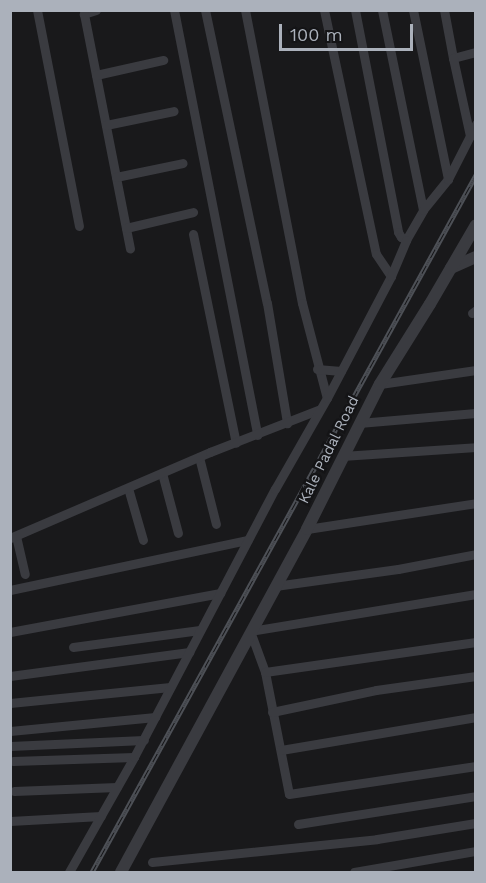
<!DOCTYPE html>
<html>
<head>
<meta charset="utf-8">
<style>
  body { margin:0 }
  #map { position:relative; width:486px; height:883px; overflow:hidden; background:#19191b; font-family:"Work Sans",sans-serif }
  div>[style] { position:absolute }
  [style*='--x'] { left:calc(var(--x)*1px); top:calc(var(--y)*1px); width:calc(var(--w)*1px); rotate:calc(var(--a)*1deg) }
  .minor>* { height:9px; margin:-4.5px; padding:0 4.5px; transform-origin:4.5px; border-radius:4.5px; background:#3a3b40 }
  .tertiary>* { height:12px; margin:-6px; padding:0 6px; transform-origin:6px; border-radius:6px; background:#3a3b40 }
  .rail>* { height:5px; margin-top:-2.5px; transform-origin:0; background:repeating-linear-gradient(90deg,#141416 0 9px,#4d5056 0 18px); box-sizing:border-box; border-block:2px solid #4d5056 }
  span { translate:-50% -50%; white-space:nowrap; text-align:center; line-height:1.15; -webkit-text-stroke:5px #141416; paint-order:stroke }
  .street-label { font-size:15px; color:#abb1bb }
  .frame { position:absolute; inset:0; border:12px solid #abb1bb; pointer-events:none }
  .scale { position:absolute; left:279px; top:24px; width:134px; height:27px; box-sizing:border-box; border:3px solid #abb1bb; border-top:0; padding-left:8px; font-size:18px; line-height:21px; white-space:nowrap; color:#abb1bb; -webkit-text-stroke:4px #141416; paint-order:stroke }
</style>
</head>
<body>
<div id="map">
  <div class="minor">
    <div style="--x:37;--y:10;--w:220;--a:79"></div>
    <div style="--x:96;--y:10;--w:13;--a:162"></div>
    <div style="--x:84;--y:14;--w:239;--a:78.9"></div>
    <div style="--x:174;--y:10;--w:433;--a:78.9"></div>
    <div style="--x:205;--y:10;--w:299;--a:78.1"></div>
    <div style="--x:267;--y:303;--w:122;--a:80.5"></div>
    <div style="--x:245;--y:10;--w:298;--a:79"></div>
    <div style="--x:302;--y:303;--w:98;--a:75.3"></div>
    <div style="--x:324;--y:10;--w:249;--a:78"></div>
    <div style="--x:376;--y:254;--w:27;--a:56"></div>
    <div style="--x:355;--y:10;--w:226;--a:79"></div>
    <div style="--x:398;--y:232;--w:6;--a:59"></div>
    <div style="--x:401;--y:237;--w:6;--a:31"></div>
    <div style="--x:406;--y:240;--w:34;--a:-60"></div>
    <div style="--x:382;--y:10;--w:204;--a:78.4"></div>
    <div style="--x:423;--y:210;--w:40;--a:-51"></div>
    <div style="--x:413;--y:10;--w:173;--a:78.3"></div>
    <div style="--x:448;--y:179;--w:62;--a:-63"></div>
    <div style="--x:444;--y:10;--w:49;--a:79.4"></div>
    <div style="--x:453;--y:58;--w:24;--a:-15"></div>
    <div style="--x:453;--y:58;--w:80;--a:77.7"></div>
    <div style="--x:96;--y:75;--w:69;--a:-12.6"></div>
    <div style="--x:106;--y:125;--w:69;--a:-11.6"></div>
    <div style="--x:116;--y:177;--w:68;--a:-11.8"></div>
    <div style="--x:126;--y:228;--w:69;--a:-13.4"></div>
    <div style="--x:193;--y:234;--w:213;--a:78.4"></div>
    <div style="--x:472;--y:313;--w:5;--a:-37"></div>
    <div style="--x:317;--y:369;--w:24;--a:5"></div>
    <div style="--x:380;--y:384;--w:97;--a:-8.3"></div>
    <div style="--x:359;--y:423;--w:117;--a:-4.9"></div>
    <div style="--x:342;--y:456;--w:134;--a:-3.8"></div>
    <div style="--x:199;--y:457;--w:69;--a:75.8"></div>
    <div style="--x:162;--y:473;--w:62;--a:75.1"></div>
    <div style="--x:128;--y:488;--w:54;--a:73.9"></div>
    <div style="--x:307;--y:529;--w:171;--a:-8.7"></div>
    <div style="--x:16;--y:536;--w:39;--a:77"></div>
    <div style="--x:10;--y:538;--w:218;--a:-23.3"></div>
    <div style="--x:210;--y:452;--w:116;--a:-21.3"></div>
    <div style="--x:275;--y:586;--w:124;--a:-7.9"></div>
    <div style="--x:398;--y:569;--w:79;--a:-10.9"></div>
    <div style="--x:10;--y:590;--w:243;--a:-11.9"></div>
    <div style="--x:476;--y:594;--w:229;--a:170.7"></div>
    <div style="--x:250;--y:631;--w:44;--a:69.9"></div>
    <div style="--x:265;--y:672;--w:124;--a:78.9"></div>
    <div style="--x:289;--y:794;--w:189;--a:-8.5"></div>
    <div style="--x:10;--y:632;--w:214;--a:-10.5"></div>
    <div style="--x:73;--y:647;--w:128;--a:-7.6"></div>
    <div style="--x:265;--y:672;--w:213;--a:-8.1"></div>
    <div style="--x:10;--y:676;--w:181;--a:-7.6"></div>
    <div style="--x:10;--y:703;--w:161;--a:-5.7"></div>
    <div style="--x:272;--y:712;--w:106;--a:-11.9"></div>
    <div style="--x:376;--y:690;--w:101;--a:-8"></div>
    <div style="--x:10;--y:731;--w:146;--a:-5.5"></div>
    <div style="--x:10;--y:746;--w:134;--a:-2.6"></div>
    <div style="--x:281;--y:750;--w:198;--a:-9.6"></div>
    <div style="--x:13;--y:761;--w:121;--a:-1.9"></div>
    <div style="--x:14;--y:791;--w:103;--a:-2.2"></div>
    <div style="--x:10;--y:821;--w:91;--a:-3.1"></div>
    <div style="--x:298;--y:824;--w:180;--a:-8.9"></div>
    <div style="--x:152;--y:862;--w:226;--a:-5.8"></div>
    <div style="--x:377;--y:839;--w:100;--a:-9.2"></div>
    <div style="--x:69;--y:872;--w:132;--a:-60.5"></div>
    <div style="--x:134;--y:757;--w:303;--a:-62.3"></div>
    <div style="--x:275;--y:489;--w:105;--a:-60.3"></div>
    <div style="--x:327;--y:398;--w:138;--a:-62.3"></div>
    <div style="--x:391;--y:276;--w:39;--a:-67"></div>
    <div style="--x:354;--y:872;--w:124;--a:-9.8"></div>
  </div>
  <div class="tertiary">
    <div style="--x:451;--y:268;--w:27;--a:-24"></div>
    <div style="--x:121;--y:872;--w:390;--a:-61.5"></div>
    <div style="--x:307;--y:529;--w:162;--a:-63.3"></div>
    <div style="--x:380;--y:384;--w:94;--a:-58"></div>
    <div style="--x:430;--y:304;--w:91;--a:-59.8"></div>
  </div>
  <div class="rail">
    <div style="--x:92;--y:872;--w:796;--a:-61.15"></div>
  </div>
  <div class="street-label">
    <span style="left:329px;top:450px;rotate:-64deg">Kale Padal Road</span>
  </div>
  <div class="frame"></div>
  <div class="scale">100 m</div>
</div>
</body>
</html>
